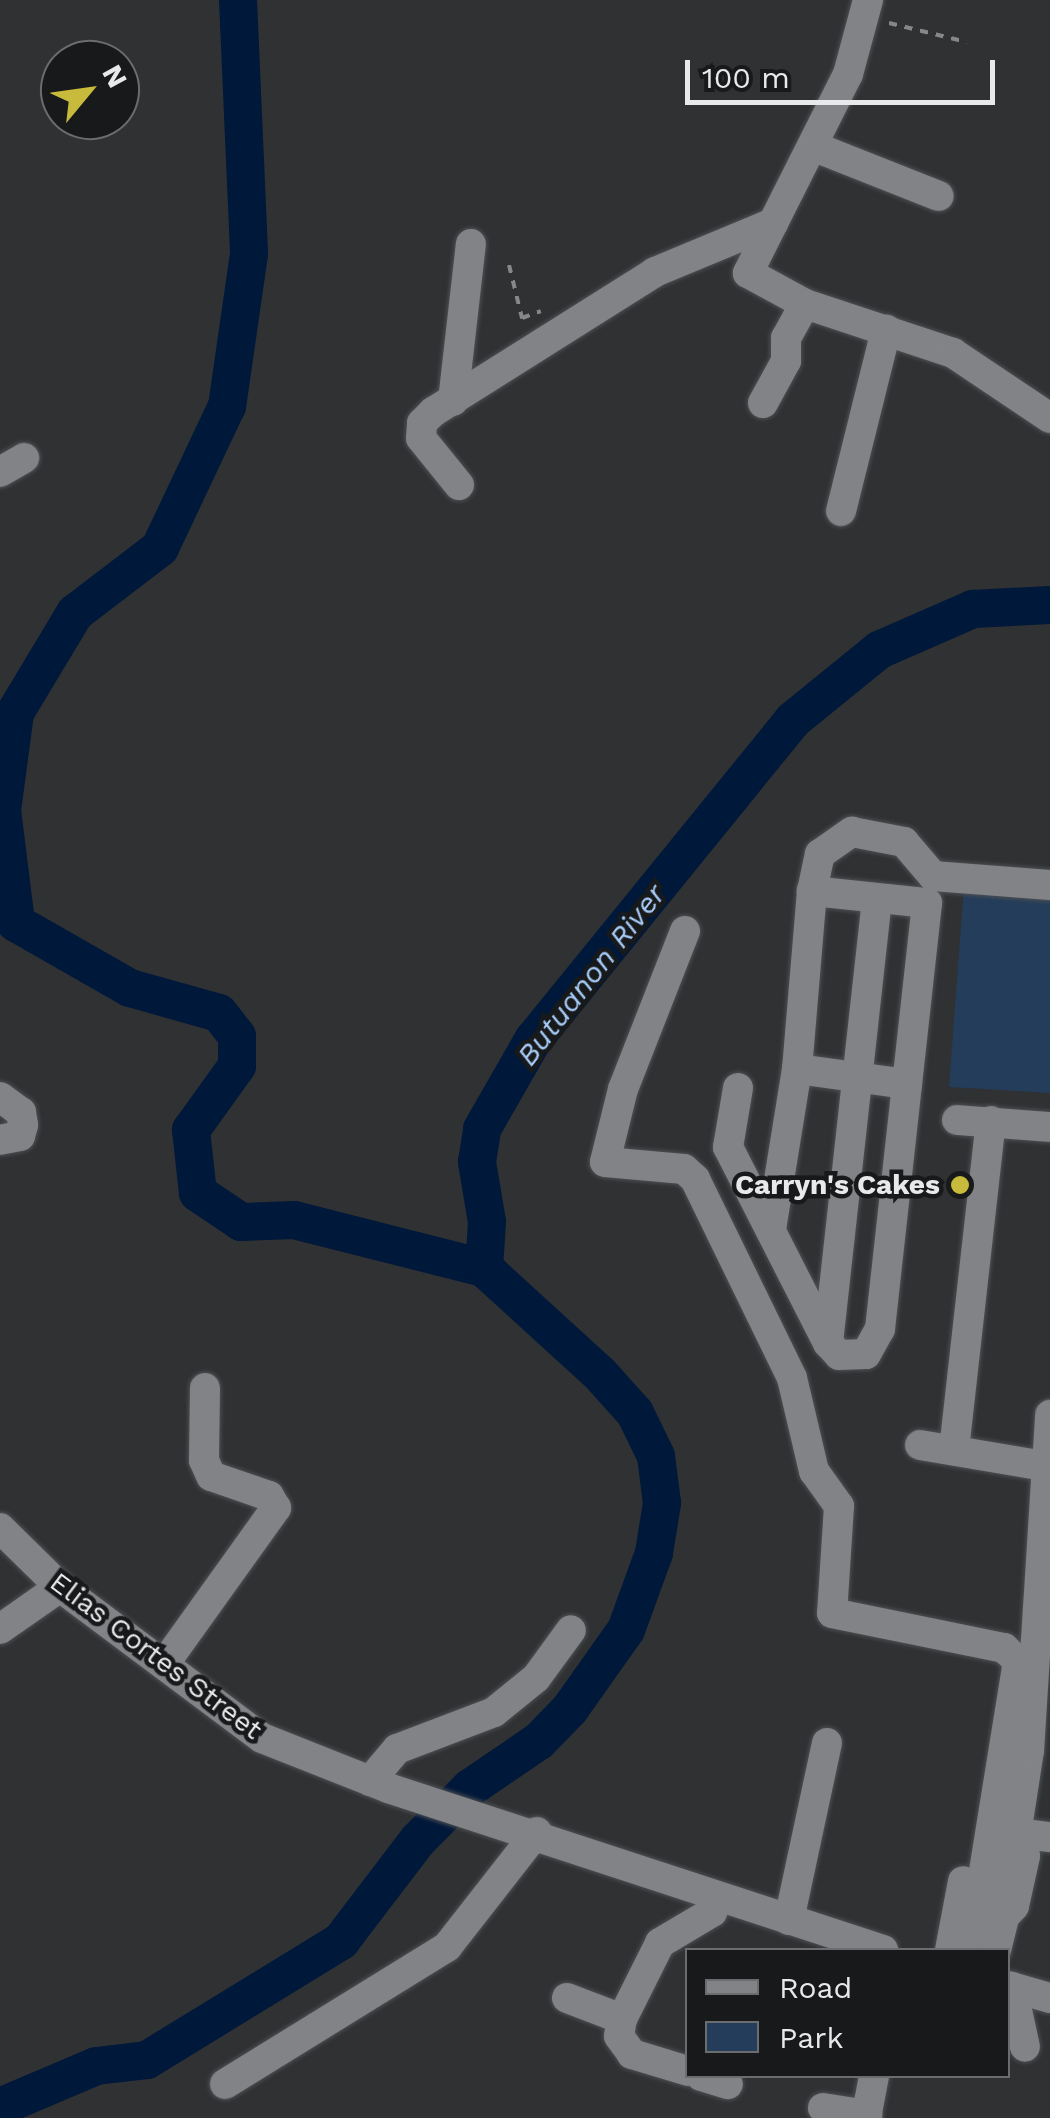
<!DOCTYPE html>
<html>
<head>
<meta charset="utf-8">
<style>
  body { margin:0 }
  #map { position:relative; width:1050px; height:2118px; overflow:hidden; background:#2f3133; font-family:"Work Sans",sans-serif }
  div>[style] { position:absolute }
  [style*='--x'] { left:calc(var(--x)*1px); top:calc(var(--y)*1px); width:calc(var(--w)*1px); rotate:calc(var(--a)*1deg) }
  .green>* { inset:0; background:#243d5b }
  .river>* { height:38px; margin:-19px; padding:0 19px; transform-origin:19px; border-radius:19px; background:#00183a }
  .path>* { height:4px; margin-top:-2px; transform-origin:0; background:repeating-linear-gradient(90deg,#858788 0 8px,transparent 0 16px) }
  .roads { filter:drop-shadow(0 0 2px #4d4f51) drop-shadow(0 0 2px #4d4f51) }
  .minor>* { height:30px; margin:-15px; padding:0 15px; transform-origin:15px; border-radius:15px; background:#818386 }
  .dots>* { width:28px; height:28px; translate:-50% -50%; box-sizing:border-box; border:5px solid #18191a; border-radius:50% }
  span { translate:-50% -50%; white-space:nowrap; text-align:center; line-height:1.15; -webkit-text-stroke:9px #18191a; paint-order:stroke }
  .poi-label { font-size:28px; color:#e8e9ea; font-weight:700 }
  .right { translate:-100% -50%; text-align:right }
  .street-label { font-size:28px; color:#e8e9ea }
  .water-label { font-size:30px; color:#a6cbf8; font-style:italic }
  .legend { position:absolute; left:685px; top:1948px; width:325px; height:130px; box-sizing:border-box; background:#18191a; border:2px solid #6b6c6d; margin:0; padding:12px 18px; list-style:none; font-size:30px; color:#e8e9ea }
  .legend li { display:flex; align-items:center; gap:20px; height:50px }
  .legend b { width:50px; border:2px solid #6b6c6d }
  .north { position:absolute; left:40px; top:40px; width:100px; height:100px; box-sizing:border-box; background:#18191a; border:2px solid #6b6c6d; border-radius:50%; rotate:61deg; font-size:28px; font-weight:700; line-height:40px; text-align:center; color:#e8e9ea }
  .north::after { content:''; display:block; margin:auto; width:35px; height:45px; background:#c8bb3b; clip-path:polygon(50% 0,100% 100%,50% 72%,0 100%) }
  .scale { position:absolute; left:685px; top:60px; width:310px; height:45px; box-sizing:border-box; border:5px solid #e8e9ea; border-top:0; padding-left:12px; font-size:30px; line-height:35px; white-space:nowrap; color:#e8e9ea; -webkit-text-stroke:8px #18191a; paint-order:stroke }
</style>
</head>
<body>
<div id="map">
  <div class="green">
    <div style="clip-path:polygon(965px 873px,1050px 876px,1050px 1093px,949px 1087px)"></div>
  </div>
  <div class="river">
    <div style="--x:238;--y:0;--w:254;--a:87.5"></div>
    <div style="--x:249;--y:254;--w:154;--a:98.2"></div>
    <div style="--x:227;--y:406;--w:157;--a:115.3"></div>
    <div style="--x:160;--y:548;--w:107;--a:142.6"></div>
    <div style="--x:75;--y:613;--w:117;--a:121"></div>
    <div style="--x:15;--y:713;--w:98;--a:97.6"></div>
    <div style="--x:2;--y:810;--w:114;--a:82.9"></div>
    <div style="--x:16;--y:923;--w:131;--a:29.7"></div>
    <div style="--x:130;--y:988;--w:92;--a:15.7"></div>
    <div style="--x:219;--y:1013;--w:29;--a:52"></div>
    <div style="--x:237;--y:1036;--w:30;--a:90"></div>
    <div style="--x:237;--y:1066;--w:79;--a:125.7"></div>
    <div style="--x:191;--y:1130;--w:63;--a:83.7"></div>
    <div style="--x:198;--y:1193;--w:52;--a:34"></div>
    <div style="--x:241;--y:1222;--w:53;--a:-2.2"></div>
    <div style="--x:294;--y:1220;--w:196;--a:14.2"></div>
    <div style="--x:0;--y:2107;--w:104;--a:-23.1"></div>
    <div style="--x:96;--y:2066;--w:51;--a:-6.7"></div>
    <div style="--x:147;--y:2060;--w:228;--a:-31.5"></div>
    <div style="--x:341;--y:1941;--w:127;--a:-52.7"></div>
    <div style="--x:418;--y:1840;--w:74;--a:-45"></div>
    <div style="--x:470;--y:1788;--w:83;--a:-34.3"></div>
    <div style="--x:539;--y:1741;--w:45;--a:-45.9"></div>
    <div style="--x:570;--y:1709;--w:97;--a:-54.7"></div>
    <div style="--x:626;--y:1630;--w:82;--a:-70"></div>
    <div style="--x:654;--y:1553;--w:51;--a:-80.9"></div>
    <div style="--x:662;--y:1503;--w:47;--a:-97.3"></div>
    <div style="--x:656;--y:1456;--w:48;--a:-116"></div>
    <div style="--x:635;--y:1413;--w:52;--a:-131.9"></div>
    <div style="--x:600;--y:1374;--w:157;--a:-137.6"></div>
    <div style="--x:484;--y:1268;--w:46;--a:-86.3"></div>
    <div style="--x:487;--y:1222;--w:61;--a:-99.5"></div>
    <div style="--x:477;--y:1162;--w:33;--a:-81"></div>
    <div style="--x:482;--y:1129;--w:103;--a:-60.2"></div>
    <div style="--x:533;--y:1040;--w:412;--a:-50.9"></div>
    <div style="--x:793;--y:720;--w:111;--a:-39.1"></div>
    <div style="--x:879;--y:650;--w:103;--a:-23.6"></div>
    <div style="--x:973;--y:609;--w:77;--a:-3"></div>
  </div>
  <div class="path">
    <div style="--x:889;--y:23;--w:80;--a:13.7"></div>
    <div style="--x:509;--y:265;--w:55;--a:76.2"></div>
    <div style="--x:522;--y:318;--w:20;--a:-20"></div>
  </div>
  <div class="roads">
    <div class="minor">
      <div style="--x:868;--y:0;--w:77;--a:105.1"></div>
      <div style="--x:848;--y:74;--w:223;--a:116.7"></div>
      <div style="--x:748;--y:273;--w:65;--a:28.5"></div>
      <div style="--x:805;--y:304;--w:156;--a:18.3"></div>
      <div style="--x:953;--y:353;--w:117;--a:33.8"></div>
      <div style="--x:815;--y:147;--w:133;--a:21.6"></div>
      <div style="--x:453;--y:401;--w:158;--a:-83.5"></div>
      <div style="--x:763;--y:403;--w:48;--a:-61.3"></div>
      <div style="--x:786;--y:361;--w:23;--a:-90"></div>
      <div style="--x:786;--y:338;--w:39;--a:-61"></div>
      <div style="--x:0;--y:472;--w:28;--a:-30"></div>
      <div style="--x:459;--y:485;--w:60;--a:-129"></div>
      <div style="--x:421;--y:438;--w:15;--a:-86"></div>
      <div style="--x:422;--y:423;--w:16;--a:-45"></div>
      <div style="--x:433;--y:412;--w:262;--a:-32.2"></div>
      <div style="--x:655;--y:272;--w:128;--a:-22.6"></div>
      <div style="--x:841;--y:511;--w:187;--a:-76"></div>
      <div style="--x:812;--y:891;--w:38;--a:-78"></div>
      <div style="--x:820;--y:854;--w:39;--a:-35"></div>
      <div style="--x:852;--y:832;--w:53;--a:10.9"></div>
      <div style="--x:904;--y:842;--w:45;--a:49.5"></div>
      <div style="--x:933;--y:876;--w:117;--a:4.4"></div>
      <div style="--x:685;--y:931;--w:170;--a:111.4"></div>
      <div style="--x:623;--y:1089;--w:75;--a:103.9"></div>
      <div style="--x:605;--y:1162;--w:79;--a:5.1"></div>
      <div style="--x:684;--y:1169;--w:15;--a:42"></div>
      <div style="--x:695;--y:1179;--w:221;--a:64"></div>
      <div style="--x:792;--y:1378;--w:96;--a:76.7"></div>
      <div style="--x:814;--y:1471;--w:43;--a:54.5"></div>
      <div style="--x:839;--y:1506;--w:107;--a:93.7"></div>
      <div style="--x:832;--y:1613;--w:176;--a:11.5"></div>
      <div style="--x:1004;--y:1648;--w:19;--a:43"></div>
      <div style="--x:1018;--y:1661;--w:293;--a:99.2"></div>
      <div style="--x:797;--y:1069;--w:111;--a:7.8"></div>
      <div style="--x:738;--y:1088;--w:60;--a:99.6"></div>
      <div style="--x:728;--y:1147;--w:220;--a:63"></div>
      <div style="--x:828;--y:1343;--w:16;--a:47"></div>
      <div style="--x:839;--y:1355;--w:27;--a:-2"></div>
      <div style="--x:866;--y:1354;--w:29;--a:-61"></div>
      <div style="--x:880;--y:1329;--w:429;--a:-83.7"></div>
      <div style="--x:927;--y:903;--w:116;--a:-174"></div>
      <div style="--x:812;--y:891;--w:179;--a:94.8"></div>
      <div style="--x:797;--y:1069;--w:162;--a:99.2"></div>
      <div style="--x:0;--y:1097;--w:26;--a:36"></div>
      <div style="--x:21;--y:1112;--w:13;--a:81"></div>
      <div style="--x:23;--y:1125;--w:11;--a:105"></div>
      <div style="--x:20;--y:1136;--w:20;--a:169"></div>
      <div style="--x:957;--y:1120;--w:93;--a:4.3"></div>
      <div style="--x:828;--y:1343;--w:447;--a:-83.7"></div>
      <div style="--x:920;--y:1445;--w:132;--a:9.6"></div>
      <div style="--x:954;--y:1450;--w:331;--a:-83.6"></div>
      <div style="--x:0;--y:1528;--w:84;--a:44.5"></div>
      <div style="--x:60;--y:1587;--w:252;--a:36.8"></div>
      <div style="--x:262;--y:1738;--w:136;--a:21.6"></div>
      <div style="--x:388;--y:1788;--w:521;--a:18.12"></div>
      <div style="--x:0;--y:1629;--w:73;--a:-35"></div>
      <div style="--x:165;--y:1663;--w:191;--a:-54.4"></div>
      <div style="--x:276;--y:1508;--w:14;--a:-120"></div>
      <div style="--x:269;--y:1496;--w:61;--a:-161"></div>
      <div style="--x:211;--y:1476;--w:17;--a:-114"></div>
      <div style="--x:204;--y:1460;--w:72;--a:-89.2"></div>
      <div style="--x:370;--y:1781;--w:42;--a:-49.8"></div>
      <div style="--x:397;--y:1749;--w:104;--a:-20.9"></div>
      <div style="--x:494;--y:1712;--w:54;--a:-39"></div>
      <div style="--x:536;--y:1678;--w:59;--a:-53.9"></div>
      <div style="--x:1016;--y:1833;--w:34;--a:7"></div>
      <div style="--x:1004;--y:1917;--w:15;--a:-48"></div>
      <div style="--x:1014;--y:1906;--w:51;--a:-77.6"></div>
      <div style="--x:1025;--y:1856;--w:18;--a:-124"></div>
      <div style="--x:789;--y:1920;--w:181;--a:-77.9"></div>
      <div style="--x:950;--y:1950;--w:70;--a:-79.3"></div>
      <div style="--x:996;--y:1950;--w:34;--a:-76"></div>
      <div style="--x:1004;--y:1917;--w:19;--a:-125"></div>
      <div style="--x:993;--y:1901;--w:55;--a:-81.6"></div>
      <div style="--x:1001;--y:1847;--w:15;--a:-23"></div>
      <div style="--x:1015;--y:1841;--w:91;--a:-81.2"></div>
      <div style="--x:1029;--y:1751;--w:337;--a:-86.4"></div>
      <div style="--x:1008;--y:1986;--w:44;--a:15.9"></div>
      <div style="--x:1012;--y:1987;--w:61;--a:77.8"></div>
      <div style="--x:567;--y:1998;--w:59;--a:20.9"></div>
      <div style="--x:688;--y:2071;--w:59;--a:-163.1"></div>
      <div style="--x:632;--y:2054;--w:22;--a:-126"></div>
      <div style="--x:619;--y:2036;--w:17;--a:-80"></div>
      <div style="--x:622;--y:2019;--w:85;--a:-63.4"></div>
      <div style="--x:660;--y:1943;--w:61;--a:-30.8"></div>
      <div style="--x:712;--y:1912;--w:16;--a:-72"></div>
      <div style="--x:701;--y:2076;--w:28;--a:17"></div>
      <div style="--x:225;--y:2084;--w:261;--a:-31.7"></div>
      <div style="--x:447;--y:1947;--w:146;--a:-52"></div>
      <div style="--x:823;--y:2108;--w:45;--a:9"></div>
      <div style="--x:866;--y:2118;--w:43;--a:-79.2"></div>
    </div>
  </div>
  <div class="dots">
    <div style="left:960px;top:1185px;background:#c8bb3b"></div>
  </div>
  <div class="poi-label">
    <span class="right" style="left:940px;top:1185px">Carryn's Cakes</span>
  </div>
  <div class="street-label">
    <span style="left:156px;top:1656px;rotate:37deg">Elias Cortes Street</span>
  </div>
  <div class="water-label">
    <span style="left:591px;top:975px;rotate:-52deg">Butuanon River</span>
  </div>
  <ul class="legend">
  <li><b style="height:12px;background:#818386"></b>Road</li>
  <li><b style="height:28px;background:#243d5b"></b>Park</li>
  </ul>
  <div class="north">N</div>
  <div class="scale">100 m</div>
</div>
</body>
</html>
